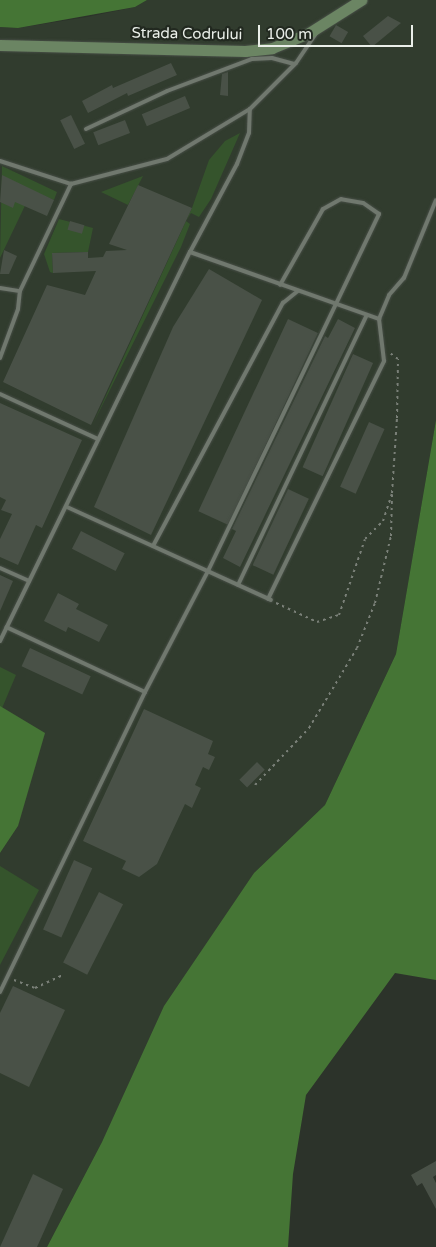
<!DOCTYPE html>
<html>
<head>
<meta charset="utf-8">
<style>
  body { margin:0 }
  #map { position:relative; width:436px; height:1247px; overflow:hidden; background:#2c332a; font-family:"Varela Round",sans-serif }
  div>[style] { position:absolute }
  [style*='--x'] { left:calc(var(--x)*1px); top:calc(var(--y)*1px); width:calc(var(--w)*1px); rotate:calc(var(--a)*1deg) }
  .built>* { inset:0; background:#313c2e }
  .green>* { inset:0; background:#35542c }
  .forest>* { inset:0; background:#457535 }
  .building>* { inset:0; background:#495147; transform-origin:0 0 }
  .path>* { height:2px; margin-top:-1px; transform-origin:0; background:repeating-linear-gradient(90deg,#7a8078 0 2.5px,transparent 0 6.5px) }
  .roads { filter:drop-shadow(0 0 1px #474e46) drop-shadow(0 0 1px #474e46) }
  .lane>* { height:4px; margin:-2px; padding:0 2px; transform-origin:2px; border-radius:2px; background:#70786e }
  .secondary>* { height:11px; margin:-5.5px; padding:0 5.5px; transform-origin:5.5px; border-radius:5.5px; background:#6b8563 }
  span { translate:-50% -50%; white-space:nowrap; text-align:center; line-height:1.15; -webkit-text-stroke:4.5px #222920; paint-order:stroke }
  .street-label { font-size:15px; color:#eaefe9 }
  .scale { position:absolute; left:258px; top:25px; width:155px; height:22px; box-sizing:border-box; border:2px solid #eaefe9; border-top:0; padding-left:6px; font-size:15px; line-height:18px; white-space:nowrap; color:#eaefe9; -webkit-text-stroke:4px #222920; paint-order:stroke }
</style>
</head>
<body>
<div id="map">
  <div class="built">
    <div style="clip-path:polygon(147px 0,436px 0,436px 420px,396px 654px,325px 805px,254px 873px,102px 1142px,47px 1247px,0 1247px,0 853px,18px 826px,0 706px,0 27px,18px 28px,87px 17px,135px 7px)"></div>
  </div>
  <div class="green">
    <div style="clip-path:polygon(240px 133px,211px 199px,199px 217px,191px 213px,186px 221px,190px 224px,181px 247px,92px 426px,192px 208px,209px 160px,225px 141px)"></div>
    <div style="clip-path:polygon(2px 166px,57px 192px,54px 200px,32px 191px,0 258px)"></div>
    <div style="clip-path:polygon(143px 176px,128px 205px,101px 192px)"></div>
    <div style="clip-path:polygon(59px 219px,93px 228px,88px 252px,52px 253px,53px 273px,50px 272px,44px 254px)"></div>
    <div style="clip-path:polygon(0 667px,16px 675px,0 713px)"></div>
    <div style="clip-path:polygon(0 866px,39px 890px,0 965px)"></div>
  </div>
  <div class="forest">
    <div style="clip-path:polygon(0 0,147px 0,135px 7px,18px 28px,0 27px)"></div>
    <div style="clip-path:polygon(436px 420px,436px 980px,395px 973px,306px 1095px,293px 1174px,288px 1247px,47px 1247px,102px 1142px,164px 1006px,254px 873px,325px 805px,396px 654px)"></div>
    <div style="clip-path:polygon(0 706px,45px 733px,18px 826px,0 853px)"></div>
  </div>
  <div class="building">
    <div style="clip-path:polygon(388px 16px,401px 23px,372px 47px,363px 36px)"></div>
    <div style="left:336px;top:25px;width:14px;height:13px;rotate:30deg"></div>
    <div style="clip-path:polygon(171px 63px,177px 75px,128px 96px,127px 93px,88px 113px,82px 101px,112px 85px,113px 88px)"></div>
    <div style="clip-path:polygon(228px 72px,228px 96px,220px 95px,222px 74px)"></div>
    <div style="left:185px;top:96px;width:13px;height:47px;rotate:67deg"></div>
    <div style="left:71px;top:115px;width:32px;height:12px;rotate:64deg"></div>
    <div style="left:125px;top:120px;width:14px;height:34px;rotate:69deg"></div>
    <div style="clip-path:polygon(2px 175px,54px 200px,47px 216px,15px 202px,13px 208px,0 202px)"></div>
    <div style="clip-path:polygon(138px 185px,192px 208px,91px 425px,3px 382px,47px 285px,85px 295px,96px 271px,53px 273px,52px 253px,88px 252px,88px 258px,103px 257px,106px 251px,127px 250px,109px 244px)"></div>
    <div style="left:70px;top:221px;width:15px;height:9px;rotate:16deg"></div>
    <div style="clip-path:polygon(4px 250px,17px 256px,9px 274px,0 274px)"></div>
    <div style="clip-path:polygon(209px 269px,262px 300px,151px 535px,94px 507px,173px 327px)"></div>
    <div style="left:288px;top:319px;width:33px;height:212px;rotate:25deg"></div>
    <div style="clip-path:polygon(338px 319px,355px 328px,240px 567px,223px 558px,236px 531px,232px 529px,325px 336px,328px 338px)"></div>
    <div style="left:353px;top:354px;width:22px;height:124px;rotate:24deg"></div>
    <div style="clip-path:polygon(0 403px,82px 440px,42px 528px,36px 525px,18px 565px,0 557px,0 539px,12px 514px,1px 510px,6px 500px,0 497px)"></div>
    <div style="left:369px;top:422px;width:17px;height:71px;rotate:24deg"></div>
    <div style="left:288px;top:489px;width:23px;height:84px;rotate:25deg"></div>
    <div style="left:81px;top:531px;width:49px;height:20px;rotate:27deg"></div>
    <div style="clip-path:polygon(0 575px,13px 581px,0 611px)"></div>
    <div style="clip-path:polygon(58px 593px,79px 604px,76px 609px,108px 625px,99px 642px,68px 627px,66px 632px,44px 621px)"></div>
    <div style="left:30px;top:648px;width:67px;height:20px;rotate:25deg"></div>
    <div style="clip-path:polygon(144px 709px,213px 741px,208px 754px,215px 757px,209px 770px,203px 767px,195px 785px,201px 788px,192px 808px,185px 804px,157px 864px,139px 877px,122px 869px,126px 861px,83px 841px)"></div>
    <div style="left:257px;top:762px;width:11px;height:25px;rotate:45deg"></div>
    <div style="left:74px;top:860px;width:20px;height:76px;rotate:24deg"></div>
    <div style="left:99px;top:892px;width:27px;height:79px;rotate:27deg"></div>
    <div style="clip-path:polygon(13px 986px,65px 1010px,29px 1087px,0 1073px,0 1013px)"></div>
    <div style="clip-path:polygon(436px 1161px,436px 1175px,433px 1177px,436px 1183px,436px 1209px,422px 1183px,417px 1186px,411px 1175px)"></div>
    <div style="clip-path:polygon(33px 1174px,63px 1189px,37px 1247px,0 1247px)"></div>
  </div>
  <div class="path">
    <div style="--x:276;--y:603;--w:45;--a:24.9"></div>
    <div style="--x:317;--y:622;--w:23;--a:-18"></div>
    <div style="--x:339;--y:615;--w:80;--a:-71.1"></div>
    <div style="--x:365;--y:539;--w:25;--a:-45"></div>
    <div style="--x:383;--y:521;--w:29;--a:-72"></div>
    <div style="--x:392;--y:493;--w:75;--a:-86.2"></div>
    <div style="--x:397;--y:418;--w:59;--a:-89"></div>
    <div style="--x:398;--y:359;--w:10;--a:-143"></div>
    <div style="--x:255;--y:785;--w:79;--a:-46.5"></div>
    <div style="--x:309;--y:728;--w:93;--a:-59"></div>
    <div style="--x:357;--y:648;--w:48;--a:-68.2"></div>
    <div style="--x:375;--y:603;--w:69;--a:-76.6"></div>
    <div style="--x:391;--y:536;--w:41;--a:-88.6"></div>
    <div style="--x:14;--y:980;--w:22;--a:21"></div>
    <div style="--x:35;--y:988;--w:29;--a:-25"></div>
  </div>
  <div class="roads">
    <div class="lane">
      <div style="--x:86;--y:129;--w:89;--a:-25.1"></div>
      <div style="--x:167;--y:91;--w:91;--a:-20.6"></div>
      <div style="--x:252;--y:59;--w:20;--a:-3"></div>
      <div style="--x:272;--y:58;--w:23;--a:15"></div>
      <div style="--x:0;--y:161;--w:75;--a:17.9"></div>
      <div style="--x:190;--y:252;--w:201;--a:19.5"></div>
      <div style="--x:0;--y:288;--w:20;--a:9"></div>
      <div style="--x:379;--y:319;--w:26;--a:-67"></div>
      <div style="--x:389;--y:295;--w:23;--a:-49"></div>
      <div style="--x:404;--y:278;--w:84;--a:-67.7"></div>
      <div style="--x:0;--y:358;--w:52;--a:-69.8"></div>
      <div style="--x:18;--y:309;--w:18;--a:-84"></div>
      <div style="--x:20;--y:291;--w:119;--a:-64.5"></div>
      <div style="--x:71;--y:184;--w:99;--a:-14.6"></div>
      <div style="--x:167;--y:159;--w:97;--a:-31.1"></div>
      <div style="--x:250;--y:109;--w:65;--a:-45"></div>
      <div style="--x:296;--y:63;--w:37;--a:-56"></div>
      <div style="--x:0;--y:394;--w:108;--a:24.7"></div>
      <div style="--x:67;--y:507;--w:224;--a:24.5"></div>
      <div style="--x:153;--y:546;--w:276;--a:-61.9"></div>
      <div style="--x:283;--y:303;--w:19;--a:-39"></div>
      <div style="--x:0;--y:568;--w:32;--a:24"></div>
      <div style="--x:238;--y:585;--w:299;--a:-64.5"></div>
      <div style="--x:268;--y:599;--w:265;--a:-64"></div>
      <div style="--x:384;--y:361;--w:42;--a:-96.8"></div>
      <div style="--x:0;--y:641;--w:433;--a:-64"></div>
      <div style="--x:190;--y:252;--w:100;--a:-61.9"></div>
      <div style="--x:237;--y:164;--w:33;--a:-69"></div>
      <div style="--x:249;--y:133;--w:24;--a:-88"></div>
      <div style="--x:145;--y:692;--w:136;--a:-62.5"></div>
      <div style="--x:208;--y:571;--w:396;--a:-64.4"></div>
      <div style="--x:379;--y:214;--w:19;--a:-145"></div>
      <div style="--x:363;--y:203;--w:22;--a:-170"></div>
      <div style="--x:341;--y:199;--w:21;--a:151"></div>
      <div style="--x:323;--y:209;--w:87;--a:119.5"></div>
      <div style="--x:0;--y:992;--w:333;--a:-64.2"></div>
      <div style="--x:145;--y:692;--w:153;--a:-154.9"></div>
    </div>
    <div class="secondary">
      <div style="--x:0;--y:45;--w:245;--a:1.4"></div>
      <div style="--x:245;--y:51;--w:27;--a:-6"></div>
      <div style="--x:272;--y:48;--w:40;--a:-22"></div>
      <div style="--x:309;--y:33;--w:62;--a:-32.4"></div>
    </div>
  </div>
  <div class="street-label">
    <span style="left:187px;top:34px;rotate:1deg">Strada Codrului</span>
  </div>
  <div class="scale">100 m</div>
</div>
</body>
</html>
